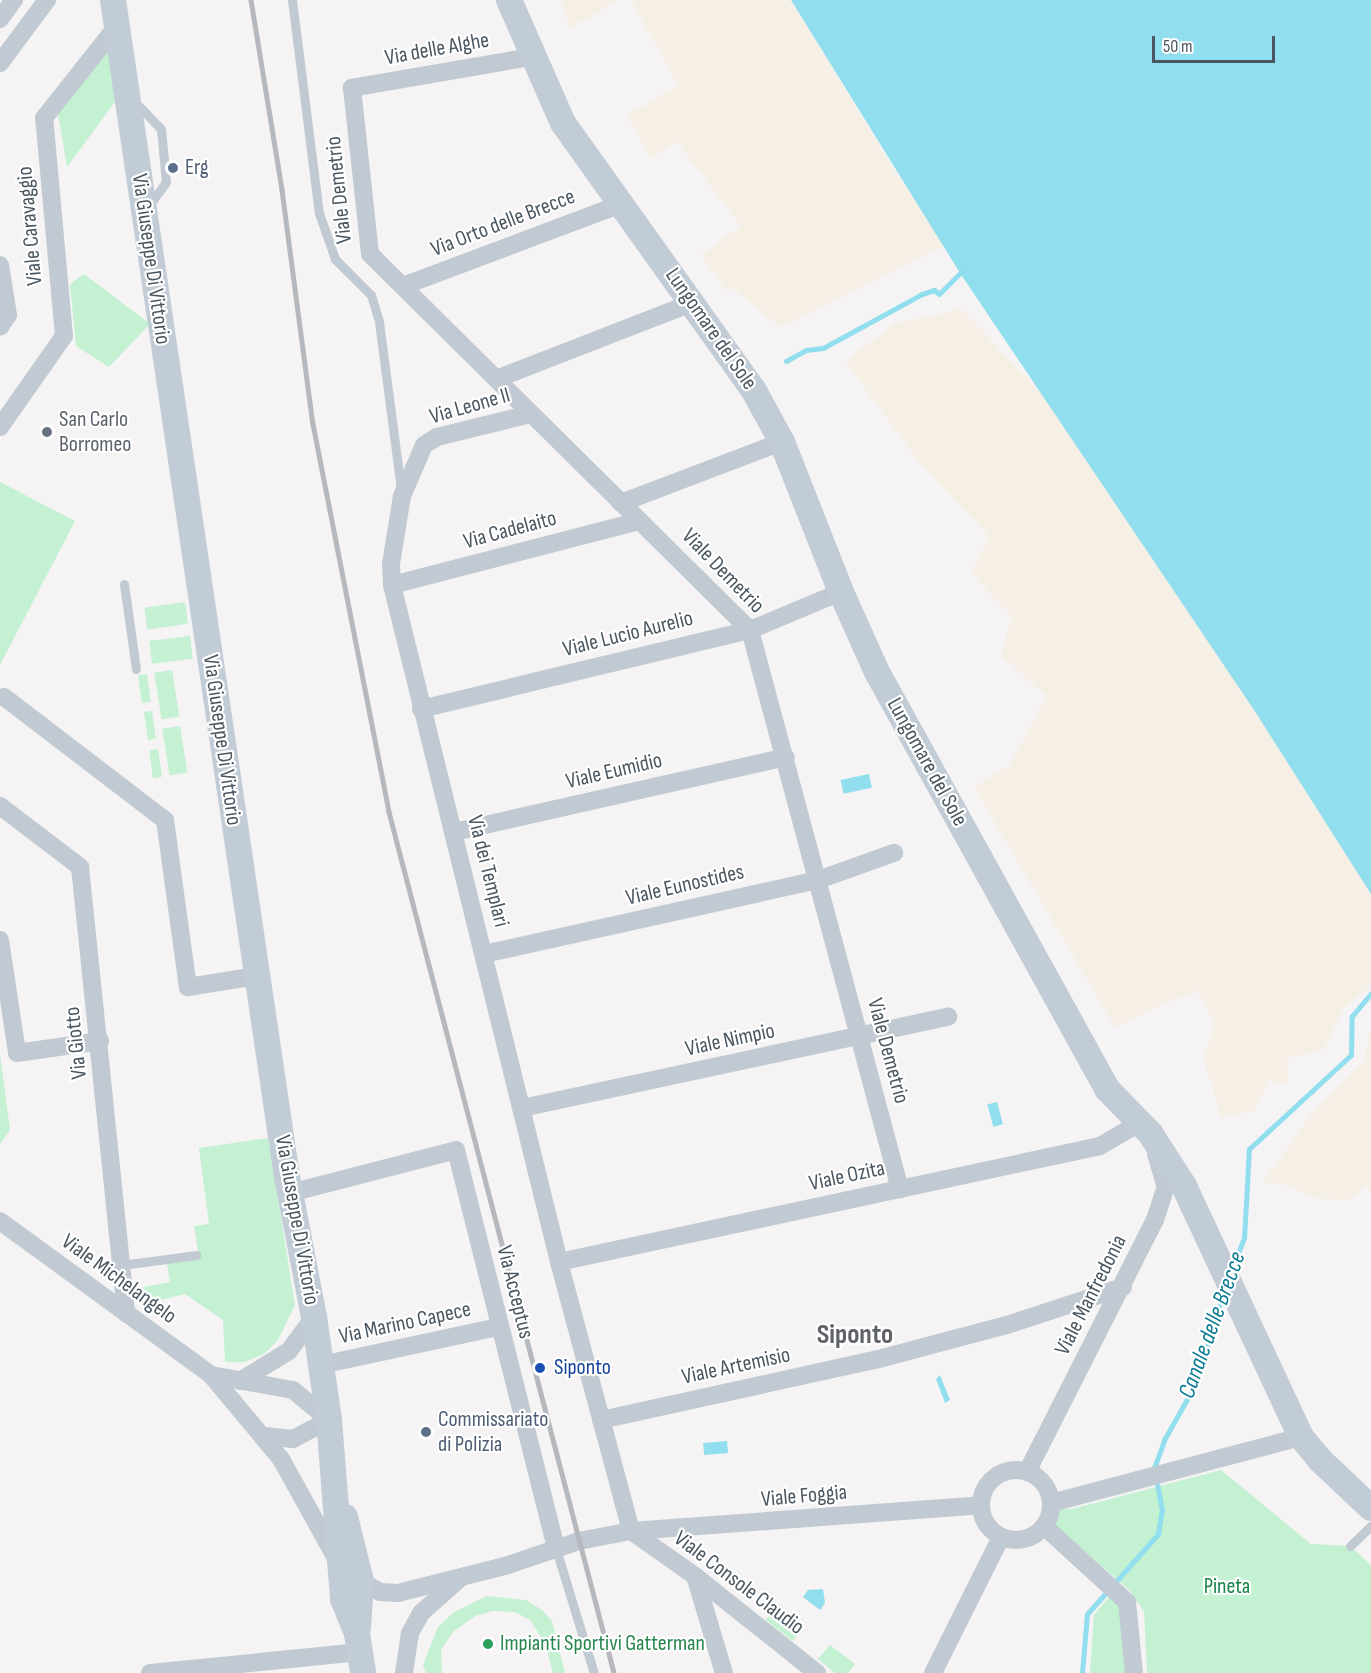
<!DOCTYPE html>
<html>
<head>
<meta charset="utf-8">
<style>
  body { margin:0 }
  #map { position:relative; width:1371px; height:1673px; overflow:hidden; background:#f5f3f3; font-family:"Sofia Sans Condensed",sans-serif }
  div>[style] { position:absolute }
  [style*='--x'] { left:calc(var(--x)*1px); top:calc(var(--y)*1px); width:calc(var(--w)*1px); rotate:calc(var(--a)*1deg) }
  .green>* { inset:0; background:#c3f1d2; transform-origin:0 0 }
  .sand>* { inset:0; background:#f5efe5 }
  .water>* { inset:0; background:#90deee; transform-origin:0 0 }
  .stream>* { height:5px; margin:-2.5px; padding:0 2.5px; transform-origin:2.5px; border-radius:2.5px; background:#90deee }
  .lane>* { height:9px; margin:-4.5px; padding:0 4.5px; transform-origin:4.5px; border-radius:4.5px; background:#c1cad2 }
  .street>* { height:18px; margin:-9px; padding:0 9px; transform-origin:9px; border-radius:9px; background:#c1cad2 }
  .street>.ring { margin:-9px; padding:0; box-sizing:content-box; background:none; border:18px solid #c1cad2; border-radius:50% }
  .secondary>* { height:26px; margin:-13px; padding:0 13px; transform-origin:13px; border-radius:13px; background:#c1ccd6 }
  .rail>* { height:4.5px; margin:-2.25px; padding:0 2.25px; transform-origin:2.25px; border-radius:2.25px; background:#b5b8bd }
  .dots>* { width:16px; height:16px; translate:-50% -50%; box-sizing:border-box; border:3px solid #fff; border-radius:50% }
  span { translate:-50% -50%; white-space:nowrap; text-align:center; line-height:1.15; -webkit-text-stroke:4.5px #fff; paint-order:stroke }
  .street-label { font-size:22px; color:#4a5761 }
  .service-label { font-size:22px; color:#4e5e75 }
  .left { translate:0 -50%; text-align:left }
  .worship-label { font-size:22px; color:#5b616d }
  .transit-label { font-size:22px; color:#164399 }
  .park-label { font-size:22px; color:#178549 }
  .leisure-label { font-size:22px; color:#27864d }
  .water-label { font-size:24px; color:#0c7c92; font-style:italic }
  .district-label { font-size:28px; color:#5f6368; font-weight:700 }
  .scale { position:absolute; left:1152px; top:36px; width:123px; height:27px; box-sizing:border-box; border:3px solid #4a5761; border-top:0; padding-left:8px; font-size:18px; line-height:21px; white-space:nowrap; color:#4a5761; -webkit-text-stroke:4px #fff; paint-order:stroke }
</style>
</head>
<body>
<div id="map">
  <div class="green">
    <div style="clip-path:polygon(111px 46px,117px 99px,67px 167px,58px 114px)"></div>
    <div style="clip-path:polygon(84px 274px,150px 324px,109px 367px,76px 346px,70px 284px)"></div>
    <div style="clip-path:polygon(0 482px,75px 521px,0 665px)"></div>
    <div style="left:185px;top:602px;width:22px;height:41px;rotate:82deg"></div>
    <div style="left:190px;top:636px;width:23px;height:41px;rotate:83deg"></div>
    <div style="left:172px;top:670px;width:47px;height:18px;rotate:81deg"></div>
    <div style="left:147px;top:674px;width:28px;height:9px;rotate:82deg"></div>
    <div style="left:152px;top:711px;width:28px;height:8px;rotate:82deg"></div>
    <div style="left:180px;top:726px;width:47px;height:18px;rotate:81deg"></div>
    <div style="left:158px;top:749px;width:28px;height:9px;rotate:82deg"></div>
    <div style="clip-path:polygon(0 1054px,10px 1130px,0 1144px)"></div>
    <div style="clip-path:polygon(268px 1138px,295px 1305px,278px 1340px,264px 1354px,244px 1362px,225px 1362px,223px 1320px,185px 1294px,144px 1304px,143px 1287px,170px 1282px,167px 1264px,199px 1258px,194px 1226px,209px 1224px,199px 1148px)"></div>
    <div style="clip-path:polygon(1221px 1470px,1311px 1544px,1350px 1546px,1371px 1565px,1371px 1673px,1147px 1673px,1144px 1612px,1131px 1592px,1054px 1524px,1058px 1508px,1072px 1509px)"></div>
    <div style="clip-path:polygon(1112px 1593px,1122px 1604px,1127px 1673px,1090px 1673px,1094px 1615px)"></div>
    <div style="clip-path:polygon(487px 1596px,526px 1600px,542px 1610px,552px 1621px,565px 1673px,553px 1673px,545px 1643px,530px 1620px,515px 1612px,493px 1611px,475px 1616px,453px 1632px,441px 1650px,442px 1673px,426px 1673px,423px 1665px,438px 1627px,454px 1612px)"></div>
    <div style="left:778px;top:1604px;width:34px;height:20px;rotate:38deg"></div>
    <div style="clip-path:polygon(830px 1645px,855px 1664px,848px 1673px,835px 1673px,818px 1659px)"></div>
  </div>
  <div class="sand">
    <div style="clip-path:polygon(560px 0,619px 0,570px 28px)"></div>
    <div style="clip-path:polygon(631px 0,791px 0,892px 167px,945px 246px,781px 328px,732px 288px,726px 291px,701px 255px,741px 226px,676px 141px,651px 159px,627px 116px,678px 85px)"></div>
    <div style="clip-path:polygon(962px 309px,1052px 405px,1256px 713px,1371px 894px,1371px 985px,1342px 1010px,1324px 1050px,1287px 1058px,1289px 1085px,1270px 1081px,1253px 1112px,1221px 1116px,1203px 1056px,1216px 1024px,1196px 990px,1115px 1027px,974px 787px,1010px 765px,1046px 696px,1001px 655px,1012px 617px,971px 573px,989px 536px,922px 466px,845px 361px,896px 323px)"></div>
    <div style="clip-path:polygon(1371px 1027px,1371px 1191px,1367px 1186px,1347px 1201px,1316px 1198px,1283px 1184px,1263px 1182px,1308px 1119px,1365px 1060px)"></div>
  </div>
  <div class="water">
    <div style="clip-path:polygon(791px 0,1371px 0,1371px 894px,1256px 713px,960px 273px)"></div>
    <div style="left:869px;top:774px;width:14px;height:29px;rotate:78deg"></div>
    <div style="left:997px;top:1102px;width:23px;height:10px;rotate:75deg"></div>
    <div style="clip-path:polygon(940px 1375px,950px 1400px,945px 1403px,936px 1379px)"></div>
    <div style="left:727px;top:1441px;width:12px;height:24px;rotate:85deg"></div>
    <div style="clip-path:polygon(823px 1589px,825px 1603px,820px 1610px,803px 1597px,808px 1590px)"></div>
  </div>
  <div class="stream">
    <div style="--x:786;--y:361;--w:23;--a:-29"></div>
    <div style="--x:806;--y:350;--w:17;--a:-7"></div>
    <div style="--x:823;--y:348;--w:113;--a:-28.6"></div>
    <div style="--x:922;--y:294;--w:13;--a:-18"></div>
    <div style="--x:934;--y:290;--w:6;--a:39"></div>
    <div style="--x:939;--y:294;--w:30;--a:-45"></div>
    <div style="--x:1232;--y:1269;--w:33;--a:-69"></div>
    <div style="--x:1244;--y:1238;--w:89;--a:-86.8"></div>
    <div style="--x:1249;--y:1149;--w:139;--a:-42.7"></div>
    <div style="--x:1351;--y:1055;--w:39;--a:-89"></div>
    <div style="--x:1352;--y:1016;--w:30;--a:-50"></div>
    <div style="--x:1082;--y:1673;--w:59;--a:-85.2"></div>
    <div style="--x:1087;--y:1614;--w:107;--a:-48.4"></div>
    <div style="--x:1158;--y:1534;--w:24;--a:-81"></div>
    <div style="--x:1162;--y:1510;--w:43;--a:-100.8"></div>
    <div style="--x:1154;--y:1468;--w:30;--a:-70"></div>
    <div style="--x:1164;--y:1440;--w:65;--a:-60.7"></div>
    <div style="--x:1196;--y:1383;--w:96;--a:-73.1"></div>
  </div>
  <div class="lane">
    <div style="--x:292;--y:0;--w:215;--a:82.8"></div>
    <div style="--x:319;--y:213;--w:49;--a:70.8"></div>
    <div style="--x:335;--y:259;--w:51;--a:45"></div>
    <div style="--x:371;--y:295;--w:28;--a:73"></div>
    <div style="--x:379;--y:322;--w:169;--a:82.5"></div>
    <div style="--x:134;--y:101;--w:39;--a:46"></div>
    <div style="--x:161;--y:129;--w:53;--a:84.6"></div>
    <div style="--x:166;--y:182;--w:31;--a:126"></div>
    <div style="--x:124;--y:584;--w:86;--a:82"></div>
    <div style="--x:122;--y:1265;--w:75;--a:-7.7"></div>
    <div style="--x:1350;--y:1546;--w:29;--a:-44"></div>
    <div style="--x:556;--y:1549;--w:130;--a:73"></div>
  </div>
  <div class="street">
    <div style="--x:0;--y:19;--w:24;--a:-54"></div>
    <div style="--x:531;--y:57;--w:182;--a:170.2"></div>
    <div style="--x:352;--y:88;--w:167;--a:83.8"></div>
    <div style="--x:370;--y:254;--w:535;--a:44.7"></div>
    <div style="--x:750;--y:630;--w:579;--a:74.98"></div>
    <div style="--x:0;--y:63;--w:79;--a:-53.3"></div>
    <div style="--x:0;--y:265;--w:51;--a:80.9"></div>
    <div style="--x:8;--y:315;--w:14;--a:124"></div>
    <div style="--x:403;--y:286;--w:231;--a:-20.6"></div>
    <div style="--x:496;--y:379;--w:213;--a:-21.2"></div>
    <div style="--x:531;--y:414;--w:97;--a:166.3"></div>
    <div style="--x:437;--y:437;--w:15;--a:148"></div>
    <div style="--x:424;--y:445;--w:56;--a:113.3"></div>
    <div style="--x:402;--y:496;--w:69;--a:99.2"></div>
    <div style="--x:391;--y:564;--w:21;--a:87"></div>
    <div style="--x:392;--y:585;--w:697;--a:76.14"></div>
    <div style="--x:559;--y:1262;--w:278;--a:75"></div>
    <div style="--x:0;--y:427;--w:111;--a:-54.9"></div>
    <div style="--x:64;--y:336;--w:219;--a:-95.2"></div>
    <div style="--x:44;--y:118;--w:117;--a:-51.6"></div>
    <div style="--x:621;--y:503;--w:172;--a:-20.8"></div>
    <div style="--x:392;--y:585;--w:256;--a:-14.5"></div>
    <div style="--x:4;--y:697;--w:203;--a:37.4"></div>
    <div style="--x:165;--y:820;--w:169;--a:82.2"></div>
    <div style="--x:188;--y:987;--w:70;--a:-9.1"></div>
    <div style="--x:421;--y:709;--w:338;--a:-13.5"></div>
    <div style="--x:750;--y:630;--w:99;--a:-22.7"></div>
    <div style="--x:0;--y:806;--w:101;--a:37.3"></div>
    <div style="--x:80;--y:867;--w:449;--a:84.1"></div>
    <div style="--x:454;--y:832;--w:340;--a:-12.7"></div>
    <div style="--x:0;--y:940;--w:114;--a:81.4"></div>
    <div style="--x:17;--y:1053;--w:84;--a:-8.2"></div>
    <div style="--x:484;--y:954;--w:342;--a:-12.5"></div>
    <div style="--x:818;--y:880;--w:81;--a:-19.6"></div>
    <div style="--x:522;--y:1108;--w:436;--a:-12.1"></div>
    <div style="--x:290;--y:1193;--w:171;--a:-14.5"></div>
    <div style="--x:456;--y:1150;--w:411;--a:75.9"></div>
    <div style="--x:0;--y:1221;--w:261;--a:36.1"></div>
    <div style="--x:211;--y:1375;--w:109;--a:50.2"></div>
    <div style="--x:281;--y:1459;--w:115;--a:61"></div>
    <div style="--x:559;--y:1262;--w:553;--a:-12.1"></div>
    <div style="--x:1100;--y:1146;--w:45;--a:-30.5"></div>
    <div style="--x:321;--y:1365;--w:181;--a:-12.1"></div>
    <div style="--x:211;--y:1375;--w:83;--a:10.4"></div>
    <div style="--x:293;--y:1390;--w:47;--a:39.8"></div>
    <div style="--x:329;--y:1420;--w:41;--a:152.2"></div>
    <div style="--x:293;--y:1439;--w:27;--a:-174"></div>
    <div style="--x:240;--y:1381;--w:57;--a:-31.5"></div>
    <div style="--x:289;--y:1351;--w:42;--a:-53.7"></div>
    <div style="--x:601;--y:1420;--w:280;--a:-12.4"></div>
    <div style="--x:875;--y:1360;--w:137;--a:-14.9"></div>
    <div style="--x:1007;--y:1325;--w:122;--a:-18.1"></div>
    <div class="ring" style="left:981px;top:1470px;width:52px;height:52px"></div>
    <div style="--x:1027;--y:1472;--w:283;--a:-63.1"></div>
    <div style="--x:1155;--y:1220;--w:35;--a:-72"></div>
    <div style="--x:1166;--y:1187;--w:34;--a:-107"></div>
    <div style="--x:1051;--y:1503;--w:259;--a:-14.8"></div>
    <div style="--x:1044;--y:1526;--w:113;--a:42.5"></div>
    <div style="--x:1127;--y:1602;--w:71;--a:84.4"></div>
    <div style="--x:631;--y:1531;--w:78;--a:35.1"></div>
    <div style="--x:695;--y:1576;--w:156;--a:38.5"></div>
    <div style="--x:695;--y:1576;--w:101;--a:73.4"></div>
    <div style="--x:361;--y:1581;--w:22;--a:30"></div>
    <div style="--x:380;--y:1592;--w:18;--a:3"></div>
    <div style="--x:398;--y:1593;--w:110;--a:-14.2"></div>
    <div style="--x:505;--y:1566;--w:78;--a:-18.7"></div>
    <div style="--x:579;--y:1541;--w:53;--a:-10.9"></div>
    <div style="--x:631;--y:1531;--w:351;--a:-4.2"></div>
    <div style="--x:150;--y:1673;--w:211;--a:-5.7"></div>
    <div style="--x:404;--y:1673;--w:40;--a:-81.5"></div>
    <div style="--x:410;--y:1633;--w:23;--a:-61"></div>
    <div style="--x:421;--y:1613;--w:50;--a:-41.7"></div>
    <div style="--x:933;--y:1673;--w:152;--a:-63.4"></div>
  </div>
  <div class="secondary">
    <div style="--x:113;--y:0;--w:1190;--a:81.59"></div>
    <div style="--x:287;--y:1177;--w:143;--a:79.1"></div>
    <div style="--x:314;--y:1317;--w:104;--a:81.7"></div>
    <div style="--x:329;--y:1420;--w:180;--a:85.5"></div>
    <div style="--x:343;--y:1599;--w:38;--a:68"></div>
    <div style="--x:357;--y:1634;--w:39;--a:81"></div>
    <div style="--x:509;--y:0;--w:134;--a:66.3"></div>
    <div style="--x:563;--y:123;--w:327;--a:54.5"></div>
    <div style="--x:753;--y:389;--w:60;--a:61.3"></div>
    <div style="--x:782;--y:442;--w:161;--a:68.5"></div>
    <div style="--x:841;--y:592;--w:88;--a:65.8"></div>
    <div style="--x:877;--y:672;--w:476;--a:61.1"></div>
    <div style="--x:1107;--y:1089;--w:62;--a:45.7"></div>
    <div style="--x:1150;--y:1133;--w:63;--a:57.3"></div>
    <div style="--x:1184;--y:1186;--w:277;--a:65"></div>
    <div style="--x:1301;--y:1437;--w:30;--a:50"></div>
    <div style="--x:1320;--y:1460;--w:70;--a:43.3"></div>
    <div style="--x:345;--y:1517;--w:66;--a:76"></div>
    <div style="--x:361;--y:1581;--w:47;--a:93.7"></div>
  </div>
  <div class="rail">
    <div style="--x:251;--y:0;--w:193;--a:80.7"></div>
    <div style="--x:282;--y:190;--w:236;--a:82.5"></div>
    <div style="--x:313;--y:424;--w:395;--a:78.9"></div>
    <div style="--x:389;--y:812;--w:890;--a:75.35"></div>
  </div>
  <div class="dots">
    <div style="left:173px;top:168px;background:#5c6f8a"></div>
    <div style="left:47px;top:432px;background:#6b7280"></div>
    <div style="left:540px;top:1368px;background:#1a4fb4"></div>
    <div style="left:426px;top:1432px;background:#5c6f8a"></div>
    <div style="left:488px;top:1644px;background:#2e9e5b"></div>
  </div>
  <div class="street-label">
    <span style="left:437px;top:49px;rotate:-10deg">Via delle Alghe</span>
    <span style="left:339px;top:190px;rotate:-96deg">Viale Demetrio</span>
    <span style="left:503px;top:223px;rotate:-21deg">Via Orto delle Brecce</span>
    <span style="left:30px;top:226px;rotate:-95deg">Viale Caravaggio</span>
    <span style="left:151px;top:259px;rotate:82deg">Via Giuseppe Di Vittorio</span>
    <span style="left:711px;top:329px;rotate:55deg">Lungomare del Sole</span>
    <span style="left:470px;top:406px;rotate:-16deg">Via Leone II</span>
    <span style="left:510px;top:530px;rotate:-15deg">Via Cadelaito</span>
    <span style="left:723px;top:571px;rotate:46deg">Viale Demetrio</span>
    <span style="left:628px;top:634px;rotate:-14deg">Viale Lucio Aurelio</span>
    <span style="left:222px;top:740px;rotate:82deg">Via Giuseppe Di Vittorio</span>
    <span style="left:927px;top:762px;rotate:61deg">Lungomare del Sole</span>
    <span style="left:614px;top:771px;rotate:-13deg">Viale Eumidio</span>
    <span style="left:488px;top:871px;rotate:76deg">Via dei Templari</span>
    <span style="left:685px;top:885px;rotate:-13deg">Viale Eunostides</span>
    <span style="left:730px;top:1040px;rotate:-12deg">Viale Nimpio</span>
    <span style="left:76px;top:1043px;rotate:-96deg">Via Giotto</span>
    <span style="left:888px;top:1051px;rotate:75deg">Viale Demetrio</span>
    <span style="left:847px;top:1176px;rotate:-12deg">Viale Ozita</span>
    <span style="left:297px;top:1220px;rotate:80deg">Via Giuseppe Di Vittorio</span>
    <span style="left:119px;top:1279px;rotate:36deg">Viale Michelangelo</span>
    <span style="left:515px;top:1292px;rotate:76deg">Via Acceptus</span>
    <span style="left:1091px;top:1295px;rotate:-63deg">Viale Manfredonia</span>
    <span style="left:405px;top:1323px;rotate:-12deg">Via Marino Capece</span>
    <span style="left:736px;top:1366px;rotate:-12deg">Viale Artemisio</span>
    <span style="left:804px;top:1496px;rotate:-5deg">Viale Foggia</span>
    <span style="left:739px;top:1583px;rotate:37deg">Viale Console Claudio</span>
  </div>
  <div class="service-label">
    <span class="left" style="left:185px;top:168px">Erg</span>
    <span class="left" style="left:438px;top:1432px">Commissariato<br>di Polizia</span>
  </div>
  <div class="worship-label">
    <span class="left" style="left:59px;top:432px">San Carlo<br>Borromeo</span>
  </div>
  <div class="transit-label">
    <span class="left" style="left:554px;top:1368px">Siponto</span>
  </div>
  <div class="park-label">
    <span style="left:1227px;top:1587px">Pineta</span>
  </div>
  <div class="leisure-label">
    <span class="left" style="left:500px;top:1644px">Impianti Sportivi Gatterman</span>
  </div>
  <div class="water-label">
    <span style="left:1212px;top:1325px;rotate:-70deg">Canale delle Brecce</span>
  </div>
  <div class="district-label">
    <span style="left:855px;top:1335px">Siponto</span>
  </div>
  <div class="scale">50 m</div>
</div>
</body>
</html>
